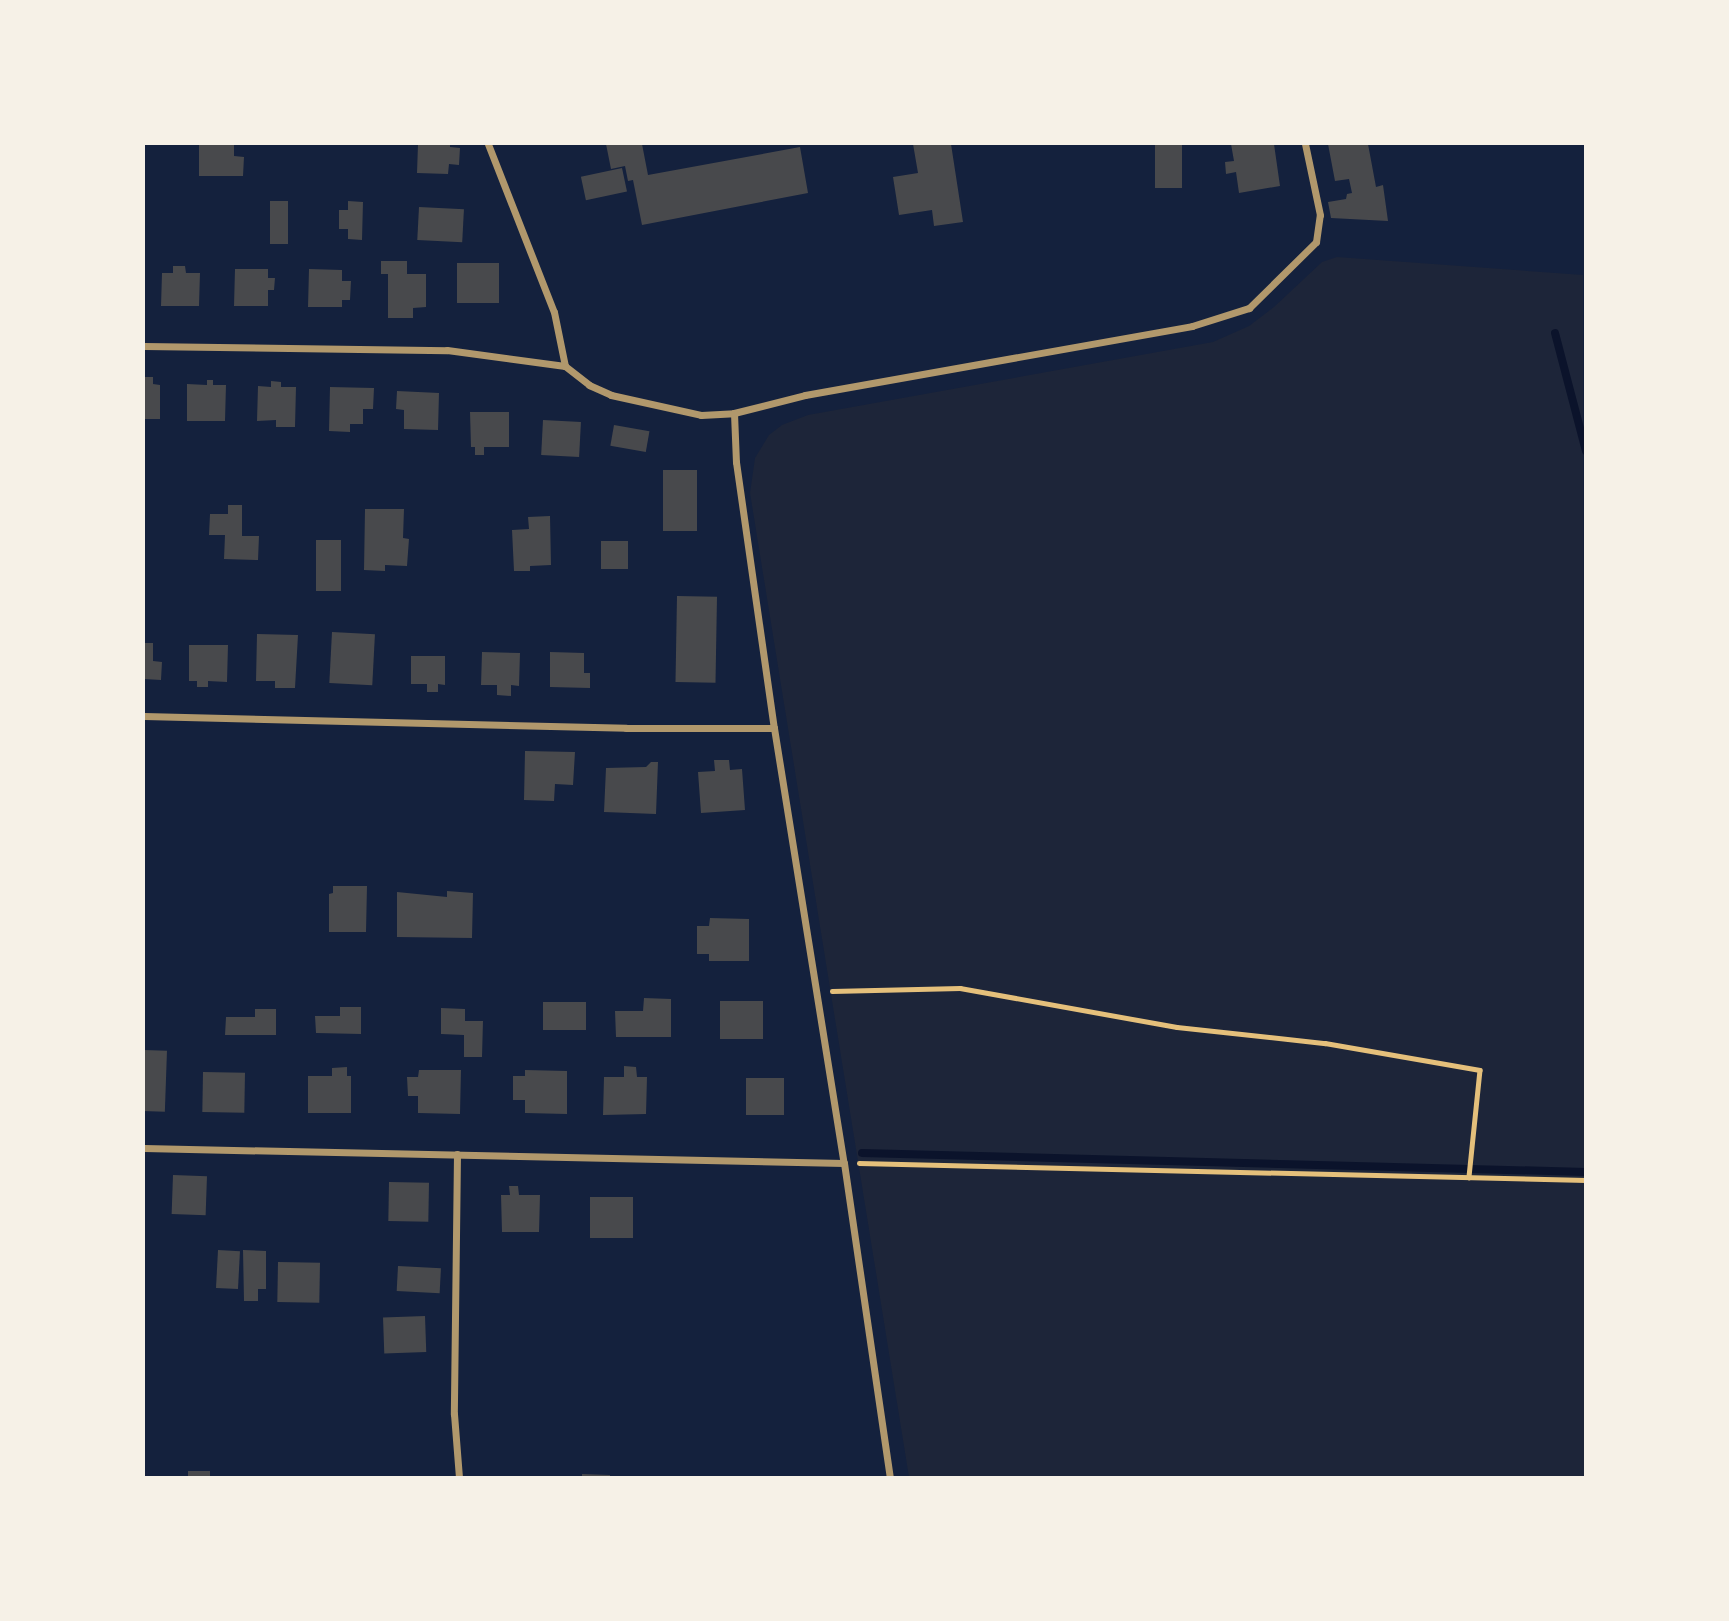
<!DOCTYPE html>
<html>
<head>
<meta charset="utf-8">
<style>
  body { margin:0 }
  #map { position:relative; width:1729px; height:1621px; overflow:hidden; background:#14213d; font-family:Georgia,serif }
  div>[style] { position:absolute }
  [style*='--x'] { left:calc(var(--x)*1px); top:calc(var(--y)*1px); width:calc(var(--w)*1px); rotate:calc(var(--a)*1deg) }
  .green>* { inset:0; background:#1d2539 }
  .stream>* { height:8px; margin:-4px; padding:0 4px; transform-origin:4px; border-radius:4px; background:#0b132b }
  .building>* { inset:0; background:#48494c; transform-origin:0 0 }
  .path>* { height:4.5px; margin:-2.25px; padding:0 2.25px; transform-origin:2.25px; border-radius:2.25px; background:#e5c07b }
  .minor>* { height:7px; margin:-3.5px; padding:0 3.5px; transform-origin:3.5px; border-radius:3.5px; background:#b1986c }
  span { translate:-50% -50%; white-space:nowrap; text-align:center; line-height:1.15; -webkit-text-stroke:7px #f6f1e7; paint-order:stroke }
  .frame { position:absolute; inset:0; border:145px solid #f6f1e7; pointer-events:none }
</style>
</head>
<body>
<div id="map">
  <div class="green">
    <div style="clip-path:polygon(1337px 257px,1583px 275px,1585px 1477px,909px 1477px,750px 493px,755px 458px,769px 435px,782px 425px,808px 415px,1213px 342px,1249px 326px,1274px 307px,1322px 262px)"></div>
  </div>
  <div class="stream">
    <div style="--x:1555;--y:333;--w:122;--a:75.3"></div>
    <div style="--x:862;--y:1153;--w:724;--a:1.5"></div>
  </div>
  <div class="building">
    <div style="clip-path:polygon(199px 144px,234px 144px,234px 156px,244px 157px,243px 176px,199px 176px)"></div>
    <div style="clip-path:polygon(418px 144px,450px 144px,450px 147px,460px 148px,459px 165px,449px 164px,448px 174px,417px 173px)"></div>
    <div style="clip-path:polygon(606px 144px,642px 144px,648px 175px,800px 147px,808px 193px,642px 225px,633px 180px,628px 181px,625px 166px,611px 169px)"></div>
    <div style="clip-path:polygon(913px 144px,951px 144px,963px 222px,934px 226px,932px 210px,899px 215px,893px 177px,918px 173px)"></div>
    <div style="left:1155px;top:144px;width:27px;height:44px"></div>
    <div style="clip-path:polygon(1231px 144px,1274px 144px,1280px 186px,1239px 193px,1236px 172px,1226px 174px,1225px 162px,1234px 161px)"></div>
    <div style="clip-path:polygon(1328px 144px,1368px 144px,1376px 187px,1383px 185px,1388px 221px,1331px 218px,1328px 202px,1346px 199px,1347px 194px,1352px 193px,1349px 179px,1335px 181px)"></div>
    <div style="left:622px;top:168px;width:24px;height:42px;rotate:78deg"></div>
    <div style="left:270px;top:201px;width:18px;height:43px"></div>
    <div style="clip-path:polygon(348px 201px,363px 202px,362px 240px,348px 239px,348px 229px,339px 229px,339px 210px,348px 210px)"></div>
    <div style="left:419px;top:207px;width:45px;height:33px;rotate:3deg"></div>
    <div style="clip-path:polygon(381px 261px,407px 261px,407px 274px,426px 274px,426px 307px,413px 308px,413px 318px,388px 318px,388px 274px,381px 274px)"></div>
    <div style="left:457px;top:263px;width:42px;height:40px"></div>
    <div style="clip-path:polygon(173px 266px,185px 266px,186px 273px,200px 273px,199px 306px,161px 306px,162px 273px,173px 273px)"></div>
    <div style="clip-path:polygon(235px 269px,268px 269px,268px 278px,275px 278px,274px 290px,268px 290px,268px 306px,234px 306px)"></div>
    <div style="clip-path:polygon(309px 269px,342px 270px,342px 281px,351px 281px,350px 300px,342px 300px,342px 307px,308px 307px)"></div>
    <div style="clip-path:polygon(144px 377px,153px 377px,153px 384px,160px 385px,160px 419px,144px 419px)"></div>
    <div style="clip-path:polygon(207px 380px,213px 380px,213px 385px,226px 385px,225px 421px,187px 421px,187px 384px,207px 385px)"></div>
    <div style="clip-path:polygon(271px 381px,281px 382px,281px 387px,296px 387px,295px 427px,276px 427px,276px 420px,257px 421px,258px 386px,271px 387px)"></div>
    <div style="clip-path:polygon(330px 387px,374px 388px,373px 409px,363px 409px,363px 424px,350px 424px,350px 432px,329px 431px)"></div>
    <div style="clip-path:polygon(397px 391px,439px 393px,438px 430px,404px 429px,404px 410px,396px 409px)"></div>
    <div style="clip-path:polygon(470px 412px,509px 412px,509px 447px,484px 447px,484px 455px,475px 455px,475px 447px,471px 447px)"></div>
    <div style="left:543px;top:420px;width:38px;height:35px;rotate:3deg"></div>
    <div style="left:614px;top:425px;width:36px;height:21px;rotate:10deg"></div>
    <div style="left:663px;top:470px;width:34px;height:61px"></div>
    <div style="clip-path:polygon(228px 505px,242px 505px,242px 536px,259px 536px,258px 560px,224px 559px,225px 535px,209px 535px,210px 514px,228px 514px)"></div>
    <div style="clip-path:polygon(365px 509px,404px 509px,403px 538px,409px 539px,407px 566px,385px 565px,385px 571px,364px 570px)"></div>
    <div style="clip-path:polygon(550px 516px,551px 565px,530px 566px,530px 571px,514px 571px,512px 530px,529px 529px,528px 517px)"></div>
    <div style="left:316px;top:540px;width:25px;height:51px"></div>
    <div style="left:601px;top:541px;width:27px;height:28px"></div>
    <div style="left:677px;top:596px;width:40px;height:86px;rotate:1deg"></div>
    <div style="left:332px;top:632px;width:43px;height:51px;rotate:3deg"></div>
    <div style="clip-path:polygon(257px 634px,298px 635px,295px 688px,275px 688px,275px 681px,256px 681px)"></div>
    <div style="clip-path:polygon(144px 643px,153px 643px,153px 661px,162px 662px,161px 680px,144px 679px)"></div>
    <div style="clip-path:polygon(189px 645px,228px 645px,227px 682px,208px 681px,208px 687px,197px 687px,197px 681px,189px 681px)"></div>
    <div style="clip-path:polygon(482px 652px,520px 653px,519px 686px,511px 685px,511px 696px,497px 695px,497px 685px,481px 685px)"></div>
    <div style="clip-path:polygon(550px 652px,584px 653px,584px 673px,590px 673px,590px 688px,550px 687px)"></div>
    <div style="clip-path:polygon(411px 656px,445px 656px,445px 685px,438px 684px,438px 692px,427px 692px,427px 684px,411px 684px)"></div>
    <div style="clip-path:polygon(525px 751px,575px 752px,573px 785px,555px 784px,554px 801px,524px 800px)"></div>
    <div style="clip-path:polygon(714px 760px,729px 760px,730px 770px,742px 769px,745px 810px,701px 813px,698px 772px,715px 771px)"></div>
    <div style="clip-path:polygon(651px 762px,658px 762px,656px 814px,604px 812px,606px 768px,646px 767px)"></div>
    <div style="clip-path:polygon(333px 886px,367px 886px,366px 932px,329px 932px,329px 894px,333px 893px)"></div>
    <div style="clip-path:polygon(447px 891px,473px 893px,472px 938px,397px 937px,397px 892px,447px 897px)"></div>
    <div style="clip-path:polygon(710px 918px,749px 919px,749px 961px,709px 961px,709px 954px,697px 954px,697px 926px,709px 926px)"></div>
    <div style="clip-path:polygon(644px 998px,671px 999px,671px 1037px,616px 1037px,615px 1011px,643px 1011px)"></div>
    <div style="left:720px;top:1001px;width:43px;height:38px"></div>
    <div style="left:543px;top:1002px;width:43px;height:28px"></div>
    <div style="clip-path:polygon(340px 1007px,361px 1007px,361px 1034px,316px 1033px,315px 1016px,340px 1016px)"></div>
    <div style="clip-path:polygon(441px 1008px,465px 1009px,465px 1021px,483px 1021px,482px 1057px,464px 1057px,464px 1035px,441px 1034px)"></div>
    <div style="clip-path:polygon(255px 1009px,276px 1009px,276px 1035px,225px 1035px,226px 1017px,255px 1017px)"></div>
    <div style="left:144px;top:1050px;width:23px;height:61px;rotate:2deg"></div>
    <div style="clip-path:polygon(624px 1066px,636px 1067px,637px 1077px,647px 1077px,646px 1114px,603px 1115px,604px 1077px,624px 1077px)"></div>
    <div style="clip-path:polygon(347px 1067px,347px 1076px,351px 1076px,351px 1113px,308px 1113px,308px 1076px,332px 1076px,332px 1068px)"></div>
    <div style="clip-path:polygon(419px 1070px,461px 1070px,460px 1114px,418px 1113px,418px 1096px,408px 1096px,407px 1077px,418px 1077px)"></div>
    <div style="clip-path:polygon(525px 1070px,567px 1071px,567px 1114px,525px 1113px,525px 1100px,513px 1100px,513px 1076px,525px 1076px)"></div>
    <div style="left:203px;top:1072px;width:42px;height:40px;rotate:1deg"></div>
    <div style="left:746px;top:1078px;width:38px;height:37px"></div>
    <div style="left:173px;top:1175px;width:34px;height:39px;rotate:2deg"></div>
    <div style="left:389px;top:1182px;width:40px;height:39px;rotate:1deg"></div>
    <div style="clip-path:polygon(509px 1186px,518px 1186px,519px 1195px,540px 1195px,539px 1232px,502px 1232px,501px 1195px,510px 1195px)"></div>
    <div style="left:590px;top:1197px;width:43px;height:41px"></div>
    <div style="left:218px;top:1250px;width:22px;height:38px;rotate:3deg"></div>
    <div style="clip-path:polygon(243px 1250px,266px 1251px,266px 1289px,258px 1289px,258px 1301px,244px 1301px)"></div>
    <div style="left:278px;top:1262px;width:42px;height:40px;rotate:1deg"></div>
    <div style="left:398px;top:1266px;width:43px;height:25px;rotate:3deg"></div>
    <div style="left:425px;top:1316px;width:36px;height:42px;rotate:88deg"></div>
    <div style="left:188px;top:1471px;width:22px;height:7px"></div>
    <div style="clip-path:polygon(582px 1474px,610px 1475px,610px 1478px,582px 1478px)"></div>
  </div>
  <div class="path">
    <div style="--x:832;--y:991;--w:128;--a:-1.3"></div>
    <div style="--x:960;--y:988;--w:220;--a:10.2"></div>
    <div style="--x:1177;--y:1027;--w:149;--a:6.2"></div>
    <div style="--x:1325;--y:1043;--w:157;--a:9.9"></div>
    <div style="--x:1480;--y:1070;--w:108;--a:95.9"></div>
    <div style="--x:859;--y:1163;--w:727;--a:1.34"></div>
  </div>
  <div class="minor">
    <div style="--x:488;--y:144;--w:180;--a:68.6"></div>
    <div style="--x:554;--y:312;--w:55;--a:78.5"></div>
    <div style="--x:565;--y:366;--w:31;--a:38"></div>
    <div style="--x:589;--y:385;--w:24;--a:24"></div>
    <div style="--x:611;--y:395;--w:92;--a:12.5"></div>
    <div style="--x:701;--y:415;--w:33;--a:-3"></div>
    <div style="--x:734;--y:413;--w:73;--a:-14.2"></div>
    <div style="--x:805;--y:395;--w:393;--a:-10.1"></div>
    <div style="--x:1192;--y:326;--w:60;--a:-17.5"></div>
    <div style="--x:1249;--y:308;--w:94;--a:-44.6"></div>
    <div style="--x:1316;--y:242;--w:27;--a:-82"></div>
    <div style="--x:1320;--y:215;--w:73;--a:-101.9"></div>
    <div style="--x:144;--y:346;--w:303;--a:0.8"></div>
    <div style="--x:447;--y:350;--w:119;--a:7.7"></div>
    <div style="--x:734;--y:413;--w:49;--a:87.7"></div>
    <div style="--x:736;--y:462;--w:269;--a:81.9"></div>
    <div style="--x:774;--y:728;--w:441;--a:80.9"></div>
    <div style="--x:844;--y:1163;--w:318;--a:81.7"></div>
    <div style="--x:144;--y:716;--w:482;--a:1.4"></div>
    <div style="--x:626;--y:728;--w:148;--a:0"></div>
    <div style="--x:144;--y:1148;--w:700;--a:1.23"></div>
    <div style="--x:457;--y:1154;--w:260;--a:90.7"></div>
    <div style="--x:454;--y:1414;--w:64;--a:85.5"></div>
  </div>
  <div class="frame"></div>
</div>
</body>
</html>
